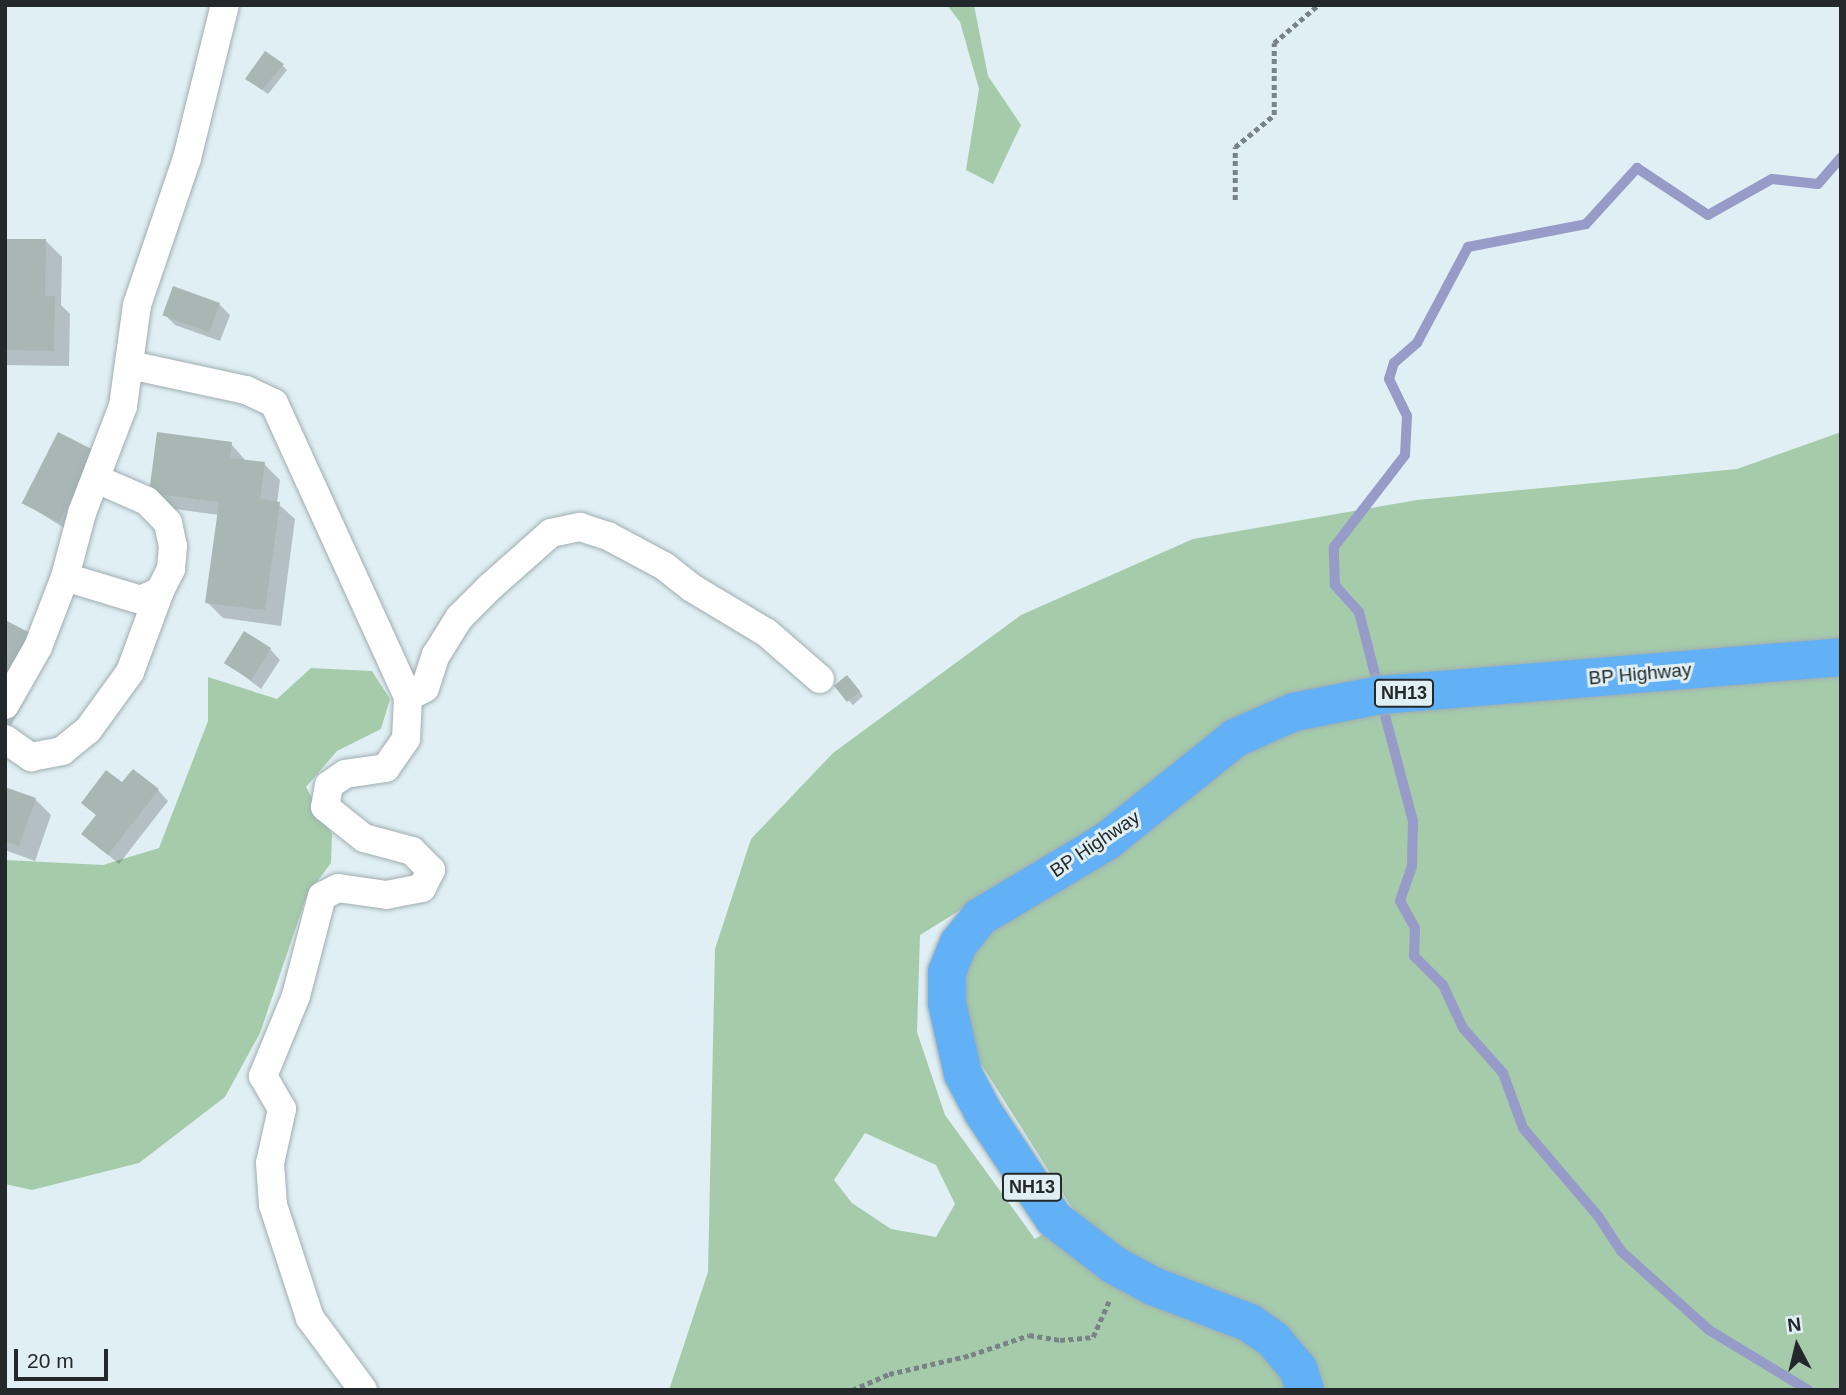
<!DOCTYPE html>
<html>
<head>
<meta charset="utf-8">
<style>
  body { margin:0 }
  #map { position:relative; width:1846px; height:1395px; overflow:hidden; background:#e0eff3; font-family:Arial,sans-serif }
  div>[style] { position:absolute }
  [style*='--x'] { left:calc(var(--x)*1px); top:calc(var(--y)*1px); width:calc(var(--w)*1px); rotate:calc(var(--a)*1deg) }
  .green>* { inset:0; background:#a5cbab }
  .shadow>* { inset:0; background:#0003 }
  .stream>* { height:10px; margin:-5px; padding:0 5px; transform-origin:5px; border-radius:5px; background:#979bc7 }
  .building>* { inset:0; background:#a8b7b4; transform-origin:0 0 }
  .path>* { height:4.5px; margin-top:-2.25px; transform-origin:0; background:repeating-linear-gradient(90deg,#798385 0 5px,transparent 0 8.5px) }
  .roads { filter:drop-shadow(0 0 2px #9fadb1) drop-shadow(0 0 2px #9fadb1) }
  .street>* { height:28px; margin:-14px; padding:0 14px; transform-origin:14px; border-radius:14px; background:#fff }
  .highway>* { height:38px; margin:-19px; padding:0 19px; transform-origin:19px; border-radius:19px; background:#62b0f6 }
  span { translate:-50% -50%; white-space:nowrap; text-align:center; line-height:1.15; -webkit-text-stroke:6px #e0eff3; paint-order:stroke }
  .shield-label span { padding:2px 5px; background:#e0eff3; border:2px solid; border-radius:5px; -webkit-text-stroke-width:0 }
  .shield-label { font-size:18px; color:#23292a; font-weight:700 }
  .street-label { font-size:19px; color:#23292a }
  .frame { position:absolute; inset:0; border:7px solid #23292a; pointer-events:none }
  .north { position:absolute; left:1762px; top:1311px; width:70px; height:70px; -webkit-text-stroke:5px #e0eff3; paint-order:stroke; rotate:353deg; font-size:19px; font-weight:700; line-height:28px; text-align:center; color:#23292a }
  .north::after { content:''; display:block; margin:auto; width:24px; height:32px; background:#23292a; clip-path:polygon(50% 0,100% 100%,50% 72%,0 100%) }
  .scale { position:absolute; left:14px; top:1349px; width:94px; height:32px; box-sizing:border-box; border:4px solid #23292a; border-top:0; padding-left:9px; font-size:21px; line-height:24px; white-space:nowrap; color:#23292a; -webkit-text-stroke:5px #e0eff3; paint-order:stroke }
</style>
</head>
<body>
<div id="map">
  <div class="green">
    <div style="clip-path:polygon(947px 5px,974px 5px,988px 76px,1021px 125px,993px 184px,966px 170px,979px 89px,960px 22px)"></div>
    <div style="clip-path:polygon(evenodd,1841px 432px,1841px 643px,1302px 698px,920px 935px,917px 1032px,945px 1115px,1035px 1239px,1076px 1214px,978px 1059px,966px 1014px,964px 978px,975px 948px,999px 922px,1242px 756px,1302px 727px,1406px 707px,1841px 672px,1841px 1390px,669px 1390px,708px 1272px,715px 949px,751px 839px,833px 753px,1021px 615px,1193px 539px,1417px 500px,1737px 469px,1841px 432px,865px 1133px,936px 1165px,955px 1204px,936px 1237px,891px 1229px,852px 1203px,834px 1180px,865px 1133px)"></div>
    <div style="clip-path:polygon(311px 668px,372px 671px,390px 699px,381px 729px,337px 751px,306px 787px,332px 834px,331px 863px,307px 895px,260px 1033px,225px 1097px,139px 1163px,32px 1190px,5px 1184px,5px 860px,103px 865px,159px 848px,208px 721px,208px 677px,277px 699px)"></div>
  </div>
  <div class="shadow">
    <div style="clip-path:polygon(283px 66px,287px 70px,268px 94px,247px 79px)"></div>
    <div style="clip-path:polygon(5px 240px,46px 241px,62px 257px,61px 305px,70px 314px,69px 366px,5px 365px)"></div>
    <div style="clip-path:polygon(219px 304px,230px 315px,220px 341px,175px 325px,165px 315px)"></div>
    <div style="clip-path:polygon(231px 444px,247px 462px,264px 464px,280px 480px,277px 503px,295px 519px,281px 626px,223px 618px,207px 602px,219px 515px,167px 508px,151px 492px)"></div>
    <div style="clip-path:polygon(93px 453px,69px 531px,24px 503px)"></div>
    <div style="clip-path:polygon(5px 622px,49px 652px,11px 726px,5px 723px)"></div>
    <div style="clip-path:polygon(270px 649px,280px 660px,261px 689px,226px 662px)"></div>
    <div style="clip-path:polygon(852px 682px,863px 696px,853px 705px,848px 700px)"></div>
    <div style="clip-path:polygon(5px 789px,35px 799px,51px 815px,35px 861px,5px 850px)"></div>
    <div style="clip-path:polygon(158px 790px,168px 801px,119px 864px,83px 834px,97px 816px,83px 803px)"></div>
  </div>
  <div class="stream">
    <div style="--x:1378;--y:686;--w:76;--a:-104.4"></div>
    <div style="--x:1359;--y:612;--w:36;--a:-132"></div>
    <div style="--x:1335;--y:585;--w:38;--a:-92"></div>
    <div style="--x:1334;--y:547;--w:116;--a:-52.3"></div>
    <div style="--x:1405;--y:455;--w:39;--a:-87"></div>
    <div style="--x:1407;--y:416;--w:41;--a:-115.9"></div>
    <div style="--x:1389;--y:379;--w:17;--a:-73"></div>
    <div style="--x:1394;--y:363;--w:30;--a:-41"></div>
    <div style="--x:1417;--y:343;--w:109;--a:-62"></div>
    <div style="--x:1468;--y:247;--w:120;--a:-11"></div>
    <div style="--x:1586;--y:224;--w:76;--a:-47.7"></div>
    <div style="--x:1637;--y:168;--w:85;--a:33.5"></div>
    <div style="--x:1708;--y:215;--w:73;--a:-29.4"></div>
    <div style="--x:1772;--y:179;--w:46;--a:6.2"></div>
    <div style="--x:1818;--y:184;--w:35;--a:-49"></div>
    <div style="--x:1382;--y:704;--w:121;--a:75.2"></div>
    <div style="--x:1413;--y:821;--w:45;--a:91.3"></div>
    <div style="--x:1412;--y:866;--w:37;--a:109"></div>
    <div style="--x:1400;--y:901;--w:31;--a:61"></div>
    <div style="--x:1415;--y:928;--w:28;--a:92"></div>
    <div style="--x:1414;--y:956;--w:41;--a:45"></div>
    <div style="--x:1443;--y:985;--w:47;--a:65.1"></div>
    <div style="--x:1463;--y:1028;--w:60;--a:48.4"></div>
    <div style="--x:1503;--y:1073;--w:59;--a:70"></div>
    <div style="--x:1523;--y:1128;--w:116;--a:49.6"></div>
    <div style="--x:1598;--y:1216;--w:42;--a:56.7"></div>
    <div style="--x:1621;--y:1251;--w:118;--a:41.9"></div>
    <div style="--x:1709;--y:1330;--w:116;--a:31.2"></div>
  </div>
  <div class="building">
    <div style="clip-path:polygon(265px 51px,284px 64px,262px 90px,245px 79px)"></div>
    <div style="clip-path:polygon(5px 239px,46px 239px,45px 296px,55px 296px,54px 351px,5px 350px)"></div>
    <div style="left:173px;top:286px;width:50px;height:31px;rotate:20deg"></div>
    <div style="left:58px;top:432px;width:42px;height:80px;rotate:27deg"></div>
    <div style="clip-path:polygon(157px 432px,232px 442px,230px 458px,265px 462px,260px 499px,280px 502px,265px 610px,205px 603px,219px 502px,149px 493px)"></div>
    <div style="clip-path:polygon(5px 620px,34px 635px,5px 691px)"></div>
    <div style="left:244px;top:631px;width:32px;height:38px;rotate:32deg"></div>
    <div style="left:847px;top:675px;width:21px;height:17px;rotate:51deg"></div>
    <div style="clip-path:polygon(133px 769px,159px 789px,108px 855px,81px 834px,96px 815px,81px 803px,106px 770px,122px 782px)"></div>
    <div style="clip-path:polygon(5px 787px,36px 798px,19px 846px,5px 841px)"></div>
  </div>
  <div class="path">
    <div style="--x:1235;--y:200;--w:53;--a:-90"></div>
    <div style="--x:1235;--y:147;--w:50;--a:-39.4"></div>
    <div style="--x:1274;--y:115;--w:72;--a:-90"></div>
    <div style="--x:1274;--y:43;--w:58;--a:-40.8"></div>
    <div style="--x:852;--y:1390;--w:40;--a:-23.4"></div>
    <div style="--x:889;--y:1374;--w:84;--a:-13"></div>
    <div style="--x:971;--y:1355;--w:61;--a:-19"></div>
    <div style="--x:1029;--y:1335;--w:31;--a:9"></div>
    <div style="--x:1060;--y:1340;--w:33;--a:-5"></div>
    <div style="--x:1093;--y:1337;--w:39;--a:-66"></div>
  </div>
  <div class="roads">
    <div class="street">
      <div style="--x:130;--y:365;--w:119;--a:12.2"></div>
      <div style="--x:246;--y:390;--w:31;--a:25"></div>
      <div style="--x:274;--y:403;--w:323;--a:65.5"></div>
      <div style="--x:408;--y:697;--w:42;--a:92.7"></div>
      <div style="--x:406;--y:739;--w:35;--a:125"></div>
      <div style="--x:386;--y:768;--w:41;--a:171.7"></div>
      <div style="--x:345;--y:774;--w:19;--a:145"></div>
      <div style="--x:329;--y:785;--w:22;--a:100"></div>
      <div style="--x:325;--y:807;--w:50;--a:38.5"></div>
      <div style="--x:364;--y:838;--w:50;--a:15.2"></div>
      <div style="--x:412;--y:851;--w:27;--a:45"></div>
      <div style="--x:431;--y:870;--w:20;--a:117"></div>
      <div style="--x:422;--y:888;--w:36;--a:169"></div>
      <div style="--x:387;--y:895;--w:49;--a:-171.9"></div>
      <div style="--x:338;--y:888;--w:18;--a:153"></div>
      <div style="--x:322;--y:896;--w:103;--a:104.6"></div>
      <div style="--x:296;--y:996;--w:87;--a:112.4"></div>
      <div style="--x:263;--y:1076;--w:38;--a:60"></div>
      <div style="--x:282;--y:1109;--w:55;--a:102.5"></div>
      <div style="--x:270;--y:1163;--w:42;--a:85.9"></div>
      <div style="--x:273;--y:1205;--w:119;--a:71.9"></div>
      <div style="--x:310;--y:1318;--w:89;--a:53.6"></div>
      <div style="--x:99;--y:480;--w:52;--a:23.6"></div>
      <div style="--x:147;--y:501;--w:30;--a:46"></div>
      <div style="--x:168;--y:523;--w:24;--a:78"></div>
      <div style="--x:173;--y:546;--w:23;--a:95"></div>
      <div style="--x:171;--y:569;--w:25;--a:117"></div>
      <div style="--x:160;--y:591;--w:21;--a:155"></div>
      <div style="--x:141;--y:600;--w:79;--a:-163.2"></div>
      <div style="--x:65;--y:577;--w:66;--a:-75.1"></div>
      <div style="--x:82;--y:513;--w:115;--a:-69"></div>
      <div style="--x:123;--y:406;--w:102;--a:-82.1"></div>
      <div style="--x:137;--y:305;--w:155;--a:-71.2"></div>
      <div style="--x:187;--y:158;--w:158;--a:-76.1"></div>
      <div style="--x:408;--y:697;--w:19;--a:-28"></div>
      <div style="--x:425;--y:688;--w:35;--a:-72"></div>
      <div style="--x:436;--y:655;--w:44;--a:-58.1"></div>
      <div style="--x:459;--y:618;--w:44;--a:-45"></div>
      <div style="--x:490;--y:587;--w:81;--a:-41.5"></div>
      <div style="--x:551;--y:533;--w:30;--a:-12"></div>
      <div style="--x:580;--y:527;--w:29;--a:18"></div>
      <div style="--x:608;--y:536;--w:64;--a:28.2"></div>
      <div style="--x:664;--y:566;--w:36;--a:38"></div>
      <div style="--x:692;--y:588;--w:87;--a:31"></div>
      <div style="--x:767;--y:633;--w:70;--a:41"></div>
      <div style="--x:5;--y:705;--w:67;--a:-60.4"></div>
      <div style="--x:38;--y:647;--w:75;--a:-68.9"></div>
      <div style="--x:5;--y:739;--w:32;--a:35"></div>
      <div style="--x:31;--y:757;--w:32;--a:-11"></div>
      <div style="--x:62;--y:751;--w:33;--a:-39"></div>
      <div style="--x:88;--y:730;--w:72;--a:-54.1"></div>
      <div style="--x:130;--y:672;--w:86;--a:-69.7"></div>
    </div>
    <div class="highway">
      <div style="--x:1305;--y:1390;--w:22;--a:-108"></div>
      <div style="--x:1298;--y:1369;--w:38;--a:-130"></div>
      <div style="--x:1274;--y:1340;--w:29;--a:-145"></div>
      <div style="--x:1250;--y:1323;--w:104;--a:-159.1"></div>
      <div style="--x:1153;--y:1286;--w:44;--a:-151.7"></div>
      <div style="--x:1114;--y:1265;--w:76;--a:-142.5"></div>
      <div style="--x:1054;--y:1219;--w:128;--a:-123.6"></div>
      <div style="--x:983;--y:1112;--w:43;--a:-117.8"></div>
      <div style="--x:963;--y:1074;--w:73;--a:-102.7"></div>
      <div style="--x:947;--y:1003;--w:31;--a:-90"></div>
      <div style="--x:947;--y:972;--w:31;--a:-68"></div>
      <div style="--x:959;--y:943;--w:33;--a:-51"></div>
      <div style="--x:980;--y:917;--w:148;--a:-30.9"></div>
      <div style="--x:1107;--y:841;--w:164;--a:-38.8"></div>
      <div style="--x:1235;--y:738;--w:64;--a:-23.8"></div>
      <div style="--x:1294;--y:712;--w:88;--a:-11.2"></div>
      <div style="--x:1380;--y:695;--w:463;--a:-4.7"></div>
    </div>
  </div>
  <div class="shield-label">
    <span style="left:1404px;top:693px">NH13</span>
    <span style="left:1032px;top:1187px">NH13</span>
  </div>
  <div class="street-label">
    <span style="left:1640px;top:674px;rotate:-5deg">BP Highway</span>
    <span style="left:1095px;top:844px;rotate:-34deg">BP Highway</span>
  </div>
  <div class="frame"></div>
  <div class="north">N</div>
  <div class="scale">20 m</div>
</div>
</body>
</html>
